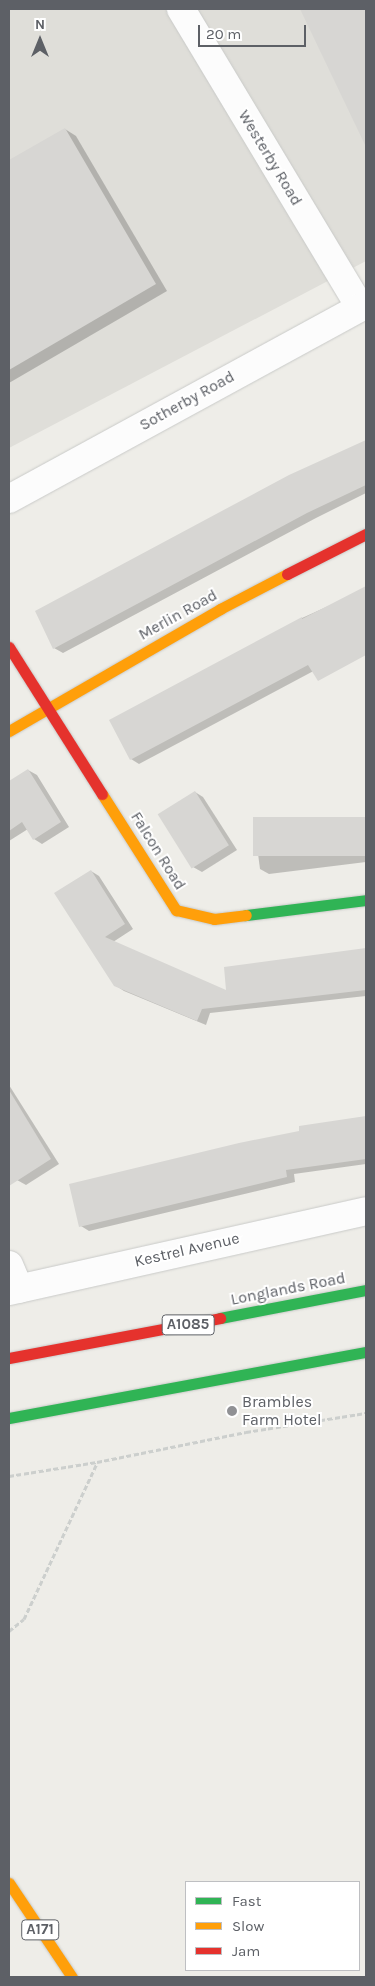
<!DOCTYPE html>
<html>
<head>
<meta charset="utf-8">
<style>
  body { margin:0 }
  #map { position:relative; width:375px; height:1986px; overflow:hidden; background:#eeede8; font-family:Karla,sans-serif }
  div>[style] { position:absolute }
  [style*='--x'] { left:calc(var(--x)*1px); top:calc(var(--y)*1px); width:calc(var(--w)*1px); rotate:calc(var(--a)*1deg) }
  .industrial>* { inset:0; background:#dfded9 }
  .shadow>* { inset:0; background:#0003 }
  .building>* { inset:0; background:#d7d6d3; transform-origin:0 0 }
  .path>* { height:3px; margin-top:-1.5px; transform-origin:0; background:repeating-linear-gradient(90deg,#cccfcd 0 5px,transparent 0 7.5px) }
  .roads { filter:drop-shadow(0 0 1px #c9cac8) drop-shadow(0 0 1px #c9cac8) }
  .street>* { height:28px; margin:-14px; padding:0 14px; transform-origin:14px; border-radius:14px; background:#fcfcfc }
  .fast>* { height:11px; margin:-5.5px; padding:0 5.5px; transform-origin:5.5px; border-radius:5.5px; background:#30b455 }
  .slow>* { height:11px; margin:-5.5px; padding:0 5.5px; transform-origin:5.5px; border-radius:5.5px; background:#ff9f0a }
  .jam>* { height:11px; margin:-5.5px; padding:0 5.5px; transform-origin:5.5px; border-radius:5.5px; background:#e5322d }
  .dots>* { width:14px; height:14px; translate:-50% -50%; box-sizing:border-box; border:2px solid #fff; border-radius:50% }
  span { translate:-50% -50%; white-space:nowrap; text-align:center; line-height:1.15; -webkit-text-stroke:4px #fff; paint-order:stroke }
  .shield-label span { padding:1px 4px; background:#fff; border:1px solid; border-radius:4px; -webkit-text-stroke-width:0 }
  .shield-label { font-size:15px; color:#5d6066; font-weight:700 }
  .street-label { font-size:16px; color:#5d6066 }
  .poi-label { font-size:16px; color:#5d6066 }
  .left { translate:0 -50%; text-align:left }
  .frame { position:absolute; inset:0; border:10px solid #5d6066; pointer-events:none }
  .legend { position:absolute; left:185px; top:1881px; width:175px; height:90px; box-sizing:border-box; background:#fff; border:1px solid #bebfc2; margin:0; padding:6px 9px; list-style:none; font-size:15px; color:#5d6066 }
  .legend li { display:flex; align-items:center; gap:10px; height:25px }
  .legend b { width:25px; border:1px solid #bebfc2 }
  .north { position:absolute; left:15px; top:15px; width:50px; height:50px; -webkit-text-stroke:4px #fff; paint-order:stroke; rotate:0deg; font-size:14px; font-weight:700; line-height:20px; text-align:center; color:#5d6066 }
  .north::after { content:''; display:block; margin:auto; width:18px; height:22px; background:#5d6066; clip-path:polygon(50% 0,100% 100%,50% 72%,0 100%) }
  .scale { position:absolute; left:198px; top:25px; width:108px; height:22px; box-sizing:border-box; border:2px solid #5d6066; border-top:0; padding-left:6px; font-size:15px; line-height:18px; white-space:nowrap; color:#5d6066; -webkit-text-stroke:4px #fff; paint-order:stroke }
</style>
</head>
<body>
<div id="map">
  <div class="industrial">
    <div style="clip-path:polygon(9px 9px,366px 9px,366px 261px,9px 448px)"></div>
  </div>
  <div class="shadow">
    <div style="clip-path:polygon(301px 9px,366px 9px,366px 144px)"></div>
    <div style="clip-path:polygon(65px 129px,76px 136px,167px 291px,9px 383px,9px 161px)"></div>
    <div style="clip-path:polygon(366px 441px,366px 493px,316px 518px,63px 653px,54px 648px,290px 476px)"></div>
    <div style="clip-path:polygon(366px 589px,366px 643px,139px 764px,131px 759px,302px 618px)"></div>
    <div style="clip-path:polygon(28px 770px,37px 775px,69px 827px,42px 844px,34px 839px,28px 829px,9px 841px,9px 782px)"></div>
    <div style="clip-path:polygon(195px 792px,203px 797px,237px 850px,202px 872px,193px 867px)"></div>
    <div style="clip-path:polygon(366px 818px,366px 862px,269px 874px,260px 869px,255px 831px)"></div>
    <div style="clip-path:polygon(91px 871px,99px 876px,133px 929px,113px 942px,228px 992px,225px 968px,366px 950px,366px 996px,210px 1013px,206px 1025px,124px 991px,115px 985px)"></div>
    <div style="clip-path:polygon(9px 1085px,59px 1164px,26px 1185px,17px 1180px,9px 1167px)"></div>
    <div style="clip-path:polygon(366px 1118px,366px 1164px,294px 1174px,295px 1182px,89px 1231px,81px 1226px,301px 1132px,300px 1127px)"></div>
  </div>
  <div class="building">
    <div style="clip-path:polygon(300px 9px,366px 9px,366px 147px)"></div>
    <div style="clip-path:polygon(65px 128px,156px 284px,9px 370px,9px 160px)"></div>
    <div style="clip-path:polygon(366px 440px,366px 485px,307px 513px,53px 649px,35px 611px,289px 475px)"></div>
    <div style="clip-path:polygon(366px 586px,366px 655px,318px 681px,308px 665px,130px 760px,109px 720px,302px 617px,302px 619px)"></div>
    <div style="clip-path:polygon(28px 769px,61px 822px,33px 840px,22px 822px,9px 831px,9px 781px)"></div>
    <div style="left:195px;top:791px;width:64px;height:44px;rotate:58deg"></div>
    <div style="left:366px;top:817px;width:39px;height:113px;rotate:90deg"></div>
    <div style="clip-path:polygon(91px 870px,125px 924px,105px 937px,226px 990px,224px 967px,366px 948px,366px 990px,202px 1009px,197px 1021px,114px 986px,54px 893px)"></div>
    <div style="clip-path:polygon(9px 1090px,51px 1159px,9px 1186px)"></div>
    <div style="clip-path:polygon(366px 1116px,366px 1159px,286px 1170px,287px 1177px,79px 1227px,69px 1184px,239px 1143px,299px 1131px,299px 1126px)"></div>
  </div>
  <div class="path">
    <div style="--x:9;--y:1476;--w:89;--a:-9"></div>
    <div style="--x:97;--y:1462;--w:152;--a:-11.4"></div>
    <div style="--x:246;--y:1432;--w:121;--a:-9"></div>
    <div style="--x:9;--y:1631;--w:19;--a:-39"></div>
    <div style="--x:24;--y:1619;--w:172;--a:-64.9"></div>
  </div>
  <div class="roads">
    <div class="street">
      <div style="--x:181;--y:9;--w:348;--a:59"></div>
      <div style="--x:9;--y:499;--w:407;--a:-28.6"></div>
      <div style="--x:9;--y:1265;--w:26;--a:67"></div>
      <div style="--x:9;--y:1291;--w:366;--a:-12.6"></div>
    </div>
    <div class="fast">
      <div style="--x:246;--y:915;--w:121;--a:-7.1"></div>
      <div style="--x:220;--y:1318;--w:149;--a:-10.9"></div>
      <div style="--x:9;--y:1418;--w:363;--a:-10.5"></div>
    </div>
    <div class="slow">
      <div style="--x:9;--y:731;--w:244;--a:-30"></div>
      <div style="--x:220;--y:609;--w:76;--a:-27.6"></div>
      <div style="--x:102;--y:794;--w:138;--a:57.5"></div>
      <div style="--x:176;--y:910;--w:39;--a:13"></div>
      <div style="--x:214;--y:919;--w:32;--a:-7"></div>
      <div style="--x:9;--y:1883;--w:113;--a:56.2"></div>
    </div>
    <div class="jam">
      <div style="--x:287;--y:574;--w:89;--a:-26.9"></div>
      <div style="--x:9;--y:647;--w:174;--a:57.7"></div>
      <div style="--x:9;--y:1358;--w:215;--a:-10.7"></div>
    </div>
  </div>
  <div class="dots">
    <div style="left:232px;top:1411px;background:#909194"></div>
  </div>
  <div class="shield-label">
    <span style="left:188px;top:1325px">A1085</span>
    <span style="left:40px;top:1930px">A171</span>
  </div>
  <div class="street-label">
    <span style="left:270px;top:158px;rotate:59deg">Westerby Road</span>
    <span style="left:187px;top:401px;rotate:-29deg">Sotherby Road</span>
    <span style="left:178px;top:615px;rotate:-29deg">Merlin Road</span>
    <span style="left:158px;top:851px;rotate:58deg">Falcon Road</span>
    <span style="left:187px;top:1250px;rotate:-13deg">Kestrel Avenue</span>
    <span style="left:288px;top:1289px;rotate:-11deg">Longlands Road</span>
  </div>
  <div class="poi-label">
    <span class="left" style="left:242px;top:1411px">Brambles<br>Farm Hotel</span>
  </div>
  <div class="frame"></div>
  <ul class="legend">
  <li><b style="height:6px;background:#30b455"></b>Fast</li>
  <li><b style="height:6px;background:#ff9f0a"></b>Slow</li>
  <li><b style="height:6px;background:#e5322d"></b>Jam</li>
  </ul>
  <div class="north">N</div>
  <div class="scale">20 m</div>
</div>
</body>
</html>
